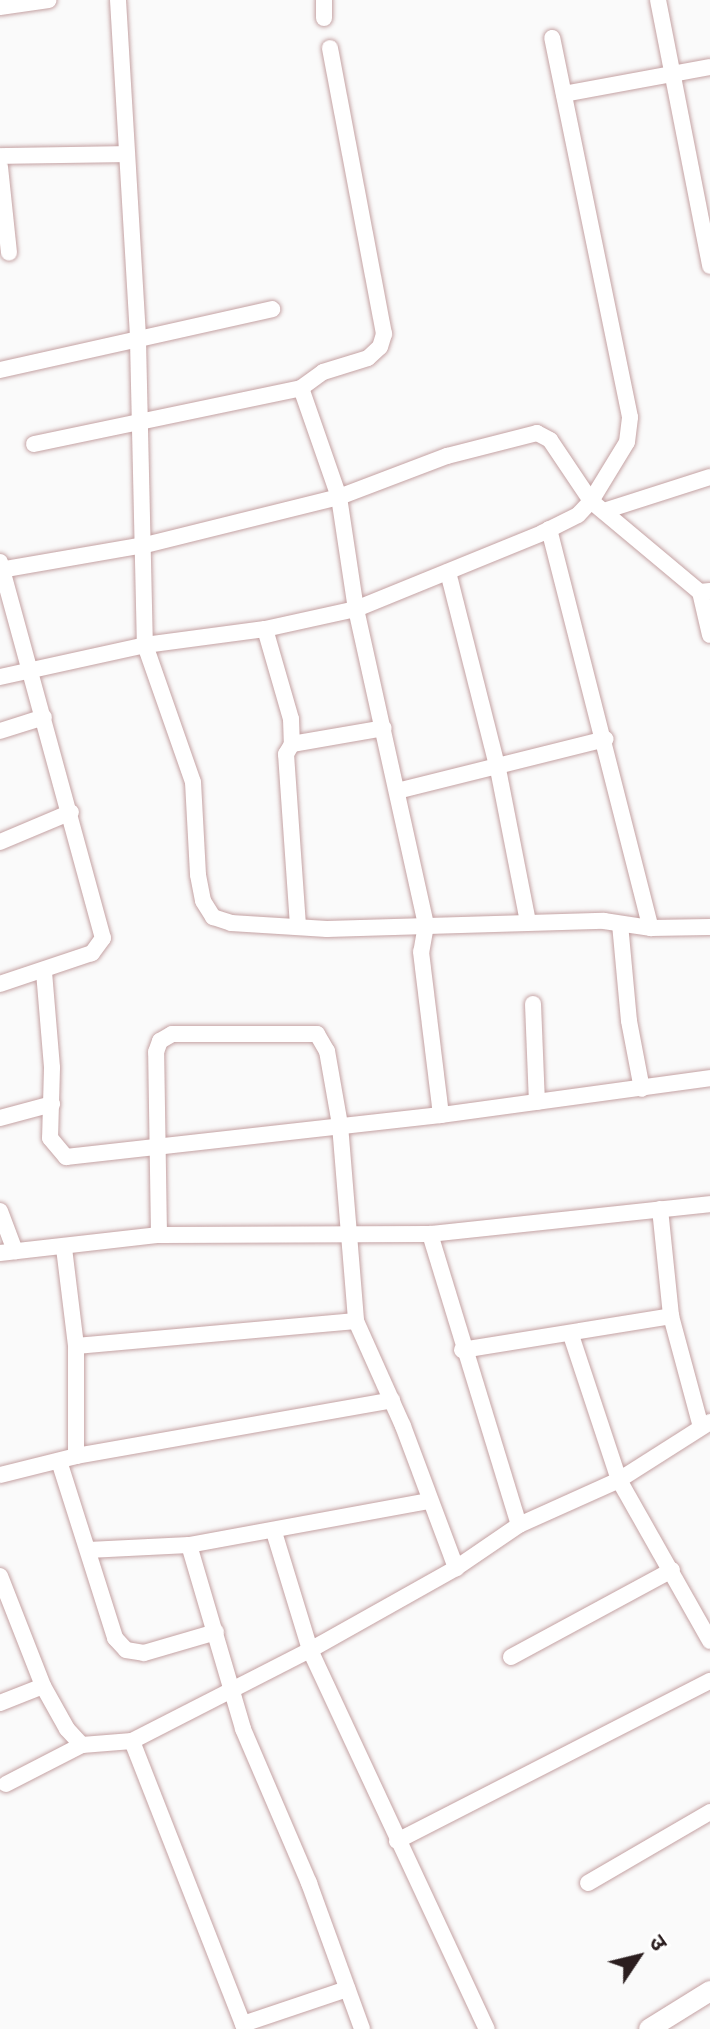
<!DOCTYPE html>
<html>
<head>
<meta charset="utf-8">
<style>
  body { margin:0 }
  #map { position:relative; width:710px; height:2029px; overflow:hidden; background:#fafafa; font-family:"Roboto Condensed","Noto Sans Devanagari",sans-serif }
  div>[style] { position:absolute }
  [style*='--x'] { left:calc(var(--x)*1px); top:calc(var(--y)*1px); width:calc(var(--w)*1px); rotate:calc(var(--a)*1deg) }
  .roads { filter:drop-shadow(0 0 2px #c4a2a3) drop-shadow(0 0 2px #c4a2a3) }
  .minor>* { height:16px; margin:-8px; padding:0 8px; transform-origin:8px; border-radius:8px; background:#fff }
  .tertiary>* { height:20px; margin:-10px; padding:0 10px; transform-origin:10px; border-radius:10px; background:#fff }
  span { translate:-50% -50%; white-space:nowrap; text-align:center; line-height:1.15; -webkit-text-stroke:8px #fff; paint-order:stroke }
  .north { position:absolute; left:598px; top:1917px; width:80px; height:80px; -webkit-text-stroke:6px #fff; paint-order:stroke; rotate:55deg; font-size:22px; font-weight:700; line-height:32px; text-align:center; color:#2b1e1f }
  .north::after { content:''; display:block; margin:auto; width:28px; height:36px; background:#2b1e1f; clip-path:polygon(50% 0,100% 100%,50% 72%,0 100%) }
</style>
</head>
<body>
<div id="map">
  <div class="roads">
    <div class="minor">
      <div style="--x:118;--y:0;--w:342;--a:86.6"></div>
      <div style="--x:138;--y:341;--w:304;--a:88.7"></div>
      <div style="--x:145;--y:645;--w:145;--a:70.7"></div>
      <div style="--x:193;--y:782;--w:93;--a:86.9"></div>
      <div style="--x:198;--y:875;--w:26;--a:79"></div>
      <div style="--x:203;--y:901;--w:19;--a:58"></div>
      <div style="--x:213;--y:917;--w:19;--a:18"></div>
      <div style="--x:231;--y:923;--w:96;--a:3.6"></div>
      <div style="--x:327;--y:929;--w:277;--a:-1.7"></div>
      <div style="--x:604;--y:921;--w:48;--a:8.5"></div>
      <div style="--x:651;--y:928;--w:59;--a:-1"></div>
      <div style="--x:324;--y:0;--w:18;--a:90"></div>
      <div style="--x:658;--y:0;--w:271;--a:78.9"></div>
      <div style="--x:0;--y:7;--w:49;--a:-8.1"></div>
      <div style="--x:564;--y:94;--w:148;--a:-10.5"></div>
      <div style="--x:0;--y:156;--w:124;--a:-0.9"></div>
      <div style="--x:0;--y:167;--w:86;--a:84"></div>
      <div style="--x:0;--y:370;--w:279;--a:-12.6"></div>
      <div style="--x:301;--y:388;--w:27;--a:-36"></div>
      <div style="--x:323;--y:372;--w:47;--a:-17.3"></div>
      <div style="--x:368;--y:358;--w:16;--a:-43"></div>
      <div style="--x:380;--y:347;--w:14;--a:-73"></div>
      <div style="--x:384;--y:334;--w:291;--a:-100.7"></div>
      <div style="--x:34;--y:444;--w:273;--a:-11.8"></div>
      <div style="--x:301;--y:388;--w:115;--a:70.8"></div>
      <div style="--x:339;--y:497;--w:113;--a:81.4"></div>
      <div style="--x:356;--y:609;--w:324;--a:77.5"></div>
      <div style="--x:426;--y:925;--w:27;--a:100"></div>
      <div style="--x:421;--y:952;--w:164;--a:83"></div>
      <div style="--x:604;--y:511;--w:111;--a:-17.8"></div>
      <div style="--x:549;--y:529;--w:412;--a:75.7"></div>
      <div style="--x:0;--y:562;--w:390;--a:74.7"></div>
      <div style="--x:103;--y:938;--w:19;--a:126"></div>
      <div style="--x:92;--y:953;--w:97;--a:161.4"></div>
      <div style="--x:0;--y:570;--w:147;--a:-9.8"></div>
      <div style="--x:145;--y:545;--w:200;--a:-13.9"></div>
      <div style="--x:339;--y:497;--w:116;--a:-20.8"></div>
      <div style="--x:447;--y:456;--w:93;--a:-14.3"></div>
      <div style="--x:537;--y:433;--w:15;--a:28"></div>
      <div style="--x:550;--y:440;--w:73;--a:56.1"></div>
      <div style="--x:591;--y:501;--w:142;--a:39.9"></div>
      <div style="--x:700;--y:592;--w:10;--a:-6"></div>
      <div style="--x:448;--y:572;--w:203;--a:75.8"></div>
      <div style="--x:498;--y:769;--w:156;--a:78.9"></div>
      <div style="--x:700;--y:592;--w:44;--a:76.9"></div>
      <div style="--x:265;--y:629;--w:94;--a:73.9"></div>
      <div style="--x:291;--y:719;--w:25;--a:88"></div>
      <div style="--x:292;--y:744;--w:12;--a:121"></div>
      <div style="--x:286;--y:754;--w:171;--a:86"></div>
      <div style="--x:0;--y:677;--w:148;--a:-12.4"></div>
      <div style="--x:145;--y:645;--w:121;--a:-7.6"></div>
      <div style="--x:265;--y:629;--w:93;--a:-12.4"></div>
      <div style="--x:356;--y:609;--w:201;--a:-22.2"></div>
      <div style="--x:542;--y:533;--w:40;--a:-26.6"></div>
      <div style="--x:578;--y:515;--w:19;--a:-47"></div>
      <div style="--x:591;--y:501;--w:69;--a:-58.6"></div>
      <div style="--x:627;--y:442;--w:25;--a:-83"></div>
      <div style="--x:630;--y:417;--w:387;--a:-101.6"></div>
      <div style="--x:0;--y:731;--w:46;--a:-17.7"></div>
      <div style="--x:292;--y:744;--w:93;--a:-9.9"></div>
      <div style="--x:397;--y:791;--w:215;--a:-14"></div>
      <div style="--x:0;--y:842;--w:77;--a:-22.9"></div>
      <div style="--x:620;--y:924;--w:97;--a:84.7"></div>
      <div style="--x:629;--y:1021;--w:69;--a:79.2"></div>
      <div style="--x:44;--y:972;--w:96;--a:85.2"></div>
      <div style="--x:52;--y:1068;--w:70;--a:91.6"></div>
      <div style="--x:50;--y:1138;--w:25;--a:50"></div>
      <div style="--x:66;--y:1157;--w:377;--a:-6.4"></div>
      <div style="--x:441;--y:1115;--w:272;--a:-7.8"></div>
      <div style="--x:533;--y:1004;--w:98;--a:87.7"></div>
      <div style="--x:0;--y:1118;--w:54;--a:-15.1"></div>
      <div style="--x:660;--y:1209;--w:108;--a:84.1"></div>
      <div style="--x:671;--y:1316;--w:115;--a:74.9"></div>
      <div style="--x:0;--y:1211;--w:43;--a:69.4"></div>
      <div style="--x:430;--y:1234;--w:304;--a:73"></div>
      <div style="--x:159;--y:1235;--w:183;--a:-90.9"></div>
      <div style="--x:156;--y:1052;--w:12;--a:-70"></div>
      <div style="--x:160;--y:1041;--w:14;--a:-30"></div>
      <div style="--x:172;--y:1034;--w:145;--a:0"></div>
      <div style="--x:317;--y:1034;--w:20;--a:60"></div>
      <div style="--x:327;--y:1051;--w:75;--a:80"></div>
      <div style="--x:340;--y:1125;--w:197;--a:85.3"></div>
      <div style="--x:356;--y:1321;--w:115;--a:65.9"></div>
      <div style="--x:403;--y:1426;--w:152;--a:69.5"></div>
      <div style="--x:64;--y:1248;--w:99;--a:83"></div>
      <div style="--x:76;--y:1346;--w:110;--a:90"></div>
      <div style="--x:0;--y:1253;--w:160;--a:-6.5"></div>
      <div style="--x:159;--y:1235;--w:271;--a:-0.2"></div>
      <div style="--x:430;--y:1234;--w:282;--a:-6.1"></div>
      <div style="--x:571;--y:1335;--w:153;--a:71.7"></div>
      <div style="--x:619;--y:1480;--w:185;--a:60.5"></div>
      <div style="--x:76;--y:1346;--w:281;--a:-5.1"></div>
      <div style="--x:462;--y:1350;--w:212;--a:-9.2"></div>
      <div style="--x:59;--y:1461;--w:186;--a:72.4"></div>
      <div style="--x:115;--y:1638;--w:16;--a:47"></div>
      <div style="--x:126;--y:1650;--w:18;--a:9"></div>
      <div style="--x:144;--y:1653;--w:75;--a:-16.3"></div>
      <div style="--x:0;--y:1475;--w:78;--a:-14"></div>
      <div style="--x:76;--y:1456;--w:321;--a:-10"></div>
      <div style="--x:274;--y:1532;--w:123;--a:73"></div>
      <div style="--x:310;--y:1650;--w:418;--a:65"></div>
      <div style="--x:189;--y:1545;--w:192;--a:73.6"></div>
      <div style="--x:243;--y:1729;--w:168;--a:66.8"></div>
      <div style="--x:309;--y:1883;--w:155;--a:70"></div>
      <div style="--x:88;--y:1550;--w:101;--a:-2.8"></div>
      <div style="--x:189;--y:1545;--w:243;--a:-10.4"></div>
      <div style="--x:0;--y:1576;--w:118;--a:68.6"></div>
      <div style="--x:43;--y:1686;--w:49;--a:60.8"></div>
      <div style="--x:67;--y:1729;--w:22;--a:47"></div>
      <div style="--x:82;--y:1745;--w:50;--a:-4.6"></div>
      <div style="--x:132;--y:1741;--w:200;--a:-27.1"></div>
      <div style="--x:310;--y:1650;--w:167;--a:-29.3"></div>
      <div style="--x:456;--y:1568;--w:76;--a:-34.3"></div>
      <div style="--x:519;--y:1525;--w:110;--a:-24.2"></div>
      <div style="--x:619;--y:1480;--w:108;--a:-32.5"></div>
      <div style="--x:511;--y:1657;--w:183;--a:-28.4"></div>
      <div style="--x:0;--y:1703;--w:46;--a:-21.6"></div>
      <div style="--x:132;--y:1741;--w:309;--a:68.6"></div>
      <div style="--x:6;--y:1784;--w:85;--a:-27.2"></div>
      <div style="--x:397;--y:1841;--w:352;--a:-27.1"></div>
      <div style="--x:588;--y:1883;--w:141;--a:-30.2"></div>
      <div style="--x:243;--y:2024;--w:110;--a:-18.6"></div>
    </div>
    <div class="tertiary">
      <div style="--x:649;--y:2029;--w:72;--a:-31.9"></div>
    </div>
  </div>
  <div class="north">उ</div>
</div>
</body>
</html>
